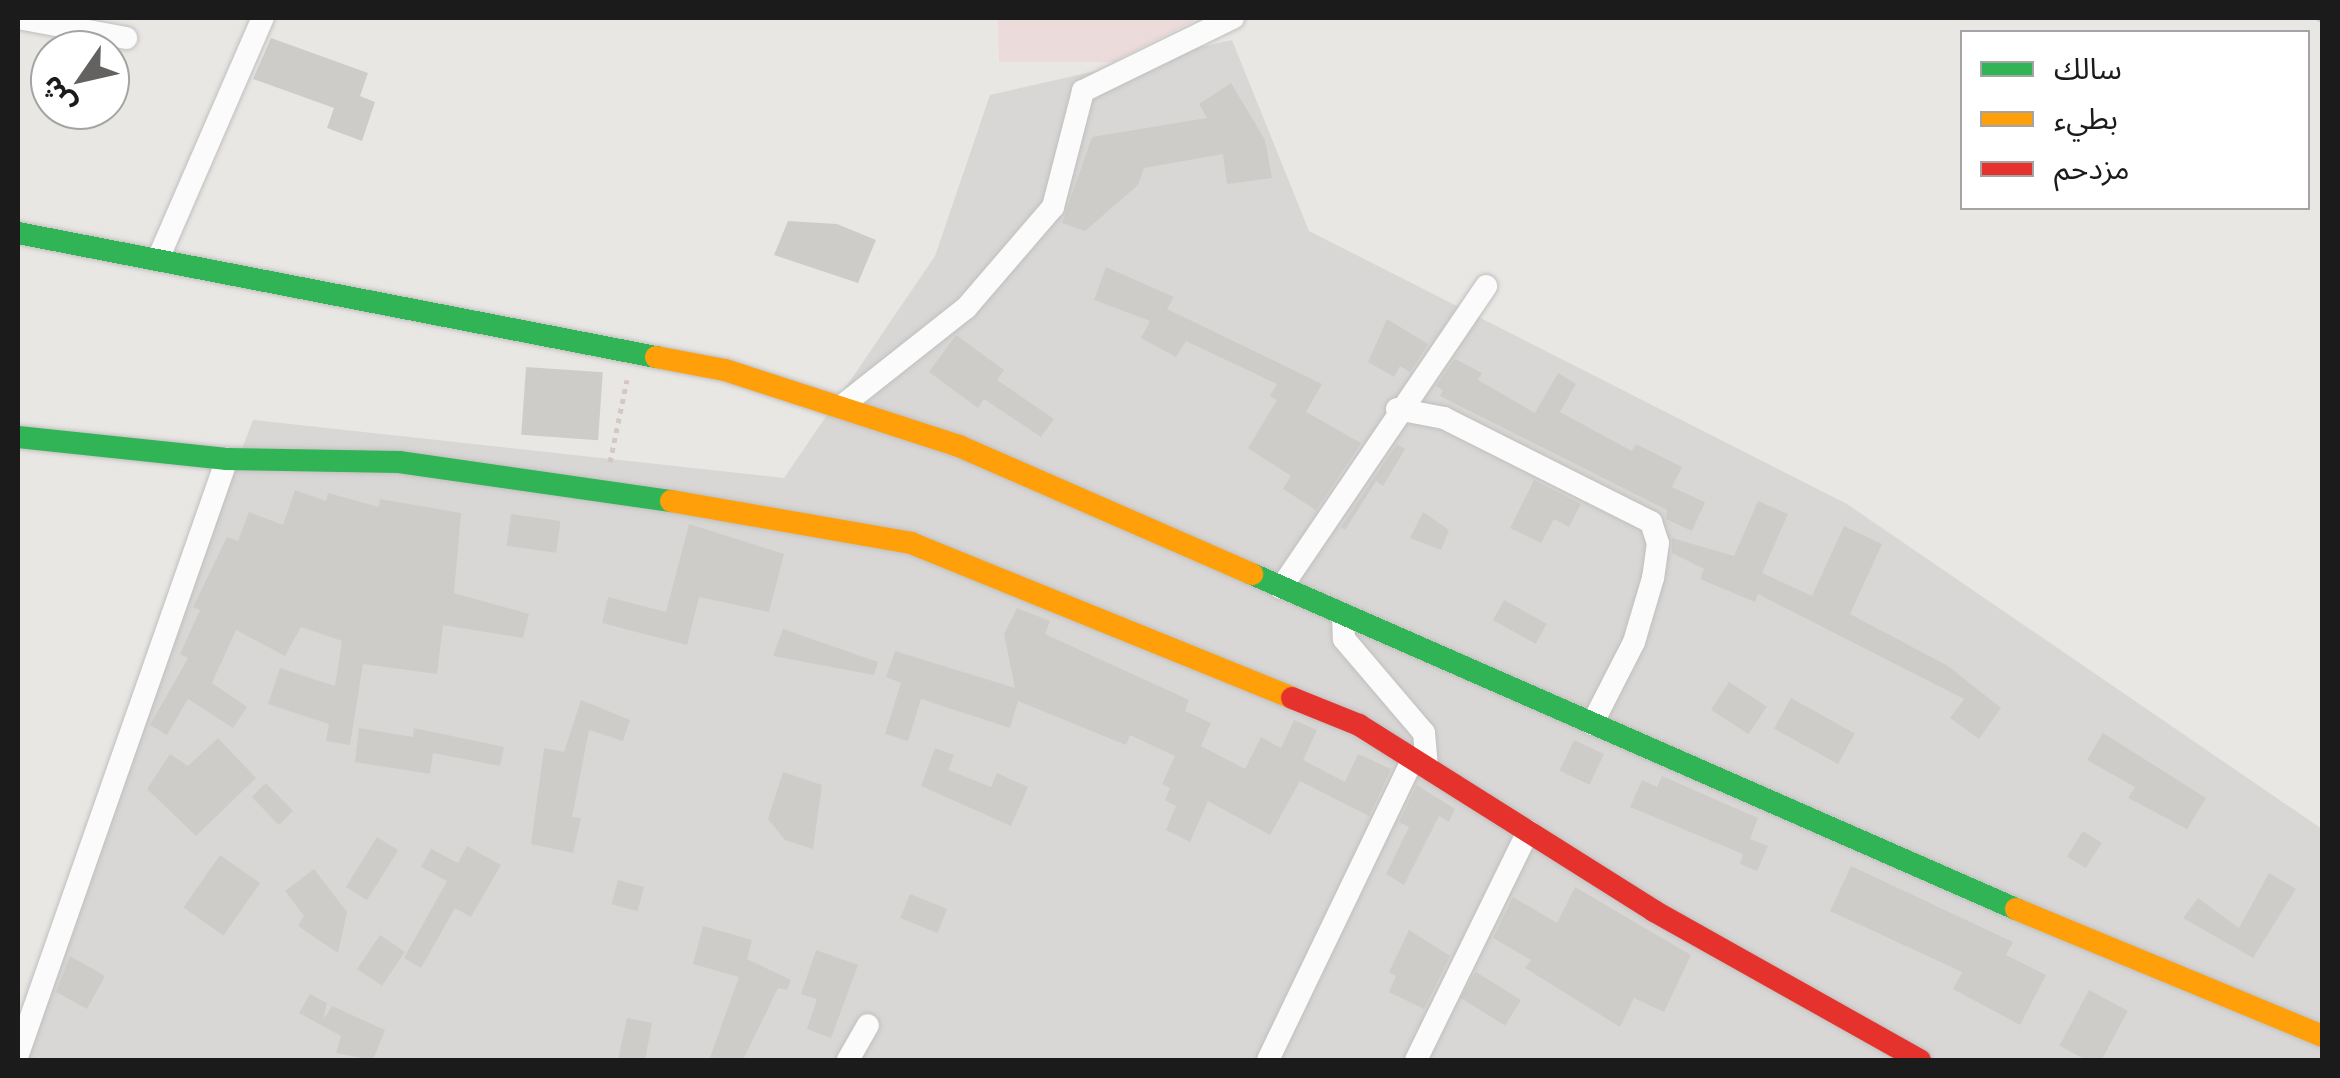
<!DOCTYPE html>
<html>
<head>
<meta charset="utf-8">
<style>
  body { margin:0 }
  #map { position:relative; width:2340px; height:1078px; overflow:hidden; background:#e9e7e4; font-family:"Open Sans","Noto Sans Arabic",sans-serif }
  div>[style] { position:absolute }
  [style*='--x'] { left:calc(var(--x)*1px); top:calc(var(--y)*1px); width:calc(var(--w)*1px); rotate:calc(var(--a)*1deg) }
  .residential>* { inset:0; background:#d8d7d5 }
  .commercial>* { inset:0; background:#ebdbda }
  .stream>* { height:8px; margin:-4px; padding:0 4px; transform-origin:4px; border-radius:4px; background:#b9d3da }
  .building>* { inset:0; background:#ceccc9; transform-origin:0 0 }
  .path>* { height:5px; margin-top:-2.5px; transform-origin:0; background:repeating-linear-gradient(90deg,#d4c7c5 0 5px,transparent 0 10px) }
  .roads { filter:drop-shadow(0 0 2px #c0bfbe) drop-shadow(0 0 2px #c0bfbe) }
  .street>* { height:22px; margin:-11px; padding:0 11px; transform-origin:11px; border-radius:11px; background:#fcfbfb }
  .fast>* { height:22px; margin:-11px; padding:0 11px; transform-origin:11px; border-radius:11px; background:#30b455 }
  .slow>* { height:22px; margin:-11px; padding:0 11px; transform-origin:11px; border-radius:11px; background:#ff9f0a }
  .jam>* { height:22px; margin:-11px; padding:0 11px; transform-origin:11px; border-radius:11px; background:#e5322d }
  span { translate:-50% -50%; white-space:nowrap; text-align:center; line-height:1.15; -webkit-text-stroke:8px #fff; paint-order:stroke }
  .frame { position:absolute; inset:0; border:20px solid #1b1b1b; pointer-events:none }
  .legend { position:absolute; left:1960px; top:30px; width:350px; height:180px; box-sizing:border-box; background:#fff; border:2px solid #a4a4a4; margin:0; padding:12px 18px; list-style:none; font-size:30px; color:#1b1b1b }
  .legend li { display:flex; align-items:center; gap:20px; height:50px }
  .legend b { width:50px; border:2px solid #a4a4a4 }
  .north { position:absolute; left:30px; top:30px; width:100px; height:100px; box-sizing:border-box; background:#fff; border:2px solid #a4a4a4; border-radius:50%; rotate:236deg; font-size:28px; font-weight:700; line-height:40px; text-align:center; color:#1b1b1b }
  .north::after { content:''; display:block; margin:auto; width:35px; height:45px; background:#636261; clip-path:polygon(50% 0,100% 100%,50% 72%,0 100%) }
</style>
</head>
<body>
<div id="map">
  <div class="residential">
    <div style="clip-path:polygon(1232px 40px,1309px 231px,1847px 504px,2322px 829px,2322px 1060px,18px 1060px,21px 1028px,253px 420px,784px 478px,935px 256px,990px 95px)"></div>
  </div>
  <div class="commercial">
    <div style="clip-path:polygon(998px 18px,1199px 18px,1113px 62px,999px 62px)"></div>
  </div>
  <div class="stream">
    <div style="--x:2320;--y:18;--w:2;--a:27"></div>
  </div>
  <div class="building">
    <div style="clip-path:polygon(271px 38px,368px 73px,360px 96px,375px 102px,362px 141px,327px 128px,334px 108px,253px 79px)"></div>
    <div style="clip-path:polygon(1231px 83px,1265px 140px,1272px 178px,1227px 184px,1223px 154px,1144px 168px,1138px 185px,1085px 231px,1062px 223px,1092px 137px,1207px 118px,1199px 104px)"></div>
    <div style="clip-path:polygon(788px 221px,837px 224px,876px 240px,858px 283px,774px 255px)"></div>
    <div style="clip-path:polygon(1106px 267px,1174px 297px,1167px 309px,1322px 384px,1306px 412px,1361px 443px,1316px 510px,1283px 489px,1291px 476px,1248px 448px,1277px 400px,1270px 396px,1277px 384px,1186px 341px,1176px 357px,1141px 338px,1150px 321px,1094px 300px)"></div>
    <div style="clip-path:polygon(1387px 319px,1428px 344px,1410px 372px,1400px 366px,1394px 377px,1368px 362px)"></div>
    <div style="clip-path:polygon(956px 335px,1004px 370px,997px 380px,1054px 419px,1041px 437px,984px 399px,978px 408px,929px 372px)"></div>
    <div style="clip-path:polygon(1455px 359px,1482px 373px,1478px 380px,1535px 413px,1558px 373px,1576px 384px,1560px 412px,1632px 451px,1636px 444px,1682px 467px,1672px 487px,1705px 502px,1692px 531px,1666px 519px,1667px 510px,1440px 396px,1443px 390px,1436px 386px)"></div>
    <div style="left:526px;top:367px;width:77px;height:68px;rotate:4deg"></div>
    <div style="clip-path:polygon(1397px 444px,1405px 449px,1383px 486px,1376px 481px,1345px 530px,1341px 527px)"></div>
    <div style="clip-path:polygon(1534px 480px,1581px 504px,1569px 527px,1554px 519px,1541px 543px,1510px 528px)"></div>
    <div style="clip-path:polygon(295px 490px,326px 501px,328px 493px,379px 507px,380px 499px,461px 513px,454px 593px,529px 614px,523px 638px,443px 625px,437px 674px,363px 664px,350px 745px,326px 741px,329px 724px,268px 704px,280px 668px,335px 686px,342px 641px,301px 627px,285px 656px,236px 630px,212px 683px,247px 707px,233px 728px,188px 699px,167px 735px,150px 725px,188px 658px,180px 654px,200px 610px,193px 607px,227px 537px,238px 541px,249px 512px,283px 525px)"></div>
    <div style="clip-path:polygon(1758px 501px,1788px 514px,1762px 573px,1812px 596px,1844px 526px,1882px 544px,1850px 614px,1948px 666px,2001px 708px,1979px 739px,1950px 718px,1964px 699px,1758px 594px,1755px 602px,1700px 579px,1704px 569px,1672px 553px,1672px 538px,1734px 556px)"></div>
    <div style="clip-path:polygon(1423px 512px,1449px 530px,1441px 550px,1410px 538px)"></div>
    <div style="left:511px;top:514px;width:50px;height:32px;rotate:8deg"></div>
    <div style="clip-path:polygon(689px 524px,784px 554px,769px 612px,699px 597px,687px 645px,602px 623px,608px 597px,666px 612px)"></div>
    <div style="left:1504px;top:600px;width:49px;height:23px;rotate:29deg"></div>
    <div style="clip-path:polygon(1017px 608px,1050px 621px,1045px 634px,1189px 700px,1185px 711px,1211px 723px,1201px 746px,1245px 769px,1261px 737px,1281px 748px,1294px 720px,1317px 730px,1303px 760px,1345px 782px,1358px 754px,1391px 769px,1369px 816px,1300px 781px,1270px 835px,1208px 801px,1190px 842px,1166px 830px,1176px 806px,1165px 800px,1170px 788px,1162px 784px,1175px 756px,1130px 735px,1126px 745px,1018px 701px,1010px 728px,921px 699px,908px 741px,885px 734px,901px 683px,886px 677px,895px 651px,1015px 688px,1004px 634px)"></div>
    <div style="clip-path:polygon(783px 629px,878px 662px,874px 675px,773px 656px)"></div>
    <div style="left:1729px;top:682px;width:45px;height:33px;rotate:33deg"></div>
    <div style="left:1791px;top:698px;width:73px;height:35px;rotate:29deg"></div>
    <div style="clip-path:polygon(581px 700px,630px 720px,623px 741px,589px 730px,572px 817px,581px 818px,573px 853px,531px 844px,544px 748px,564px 752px)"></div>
    <div style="clip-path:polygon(359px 728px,413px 737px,414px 728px,504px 747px,500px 766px,433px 753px,430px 774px,355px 762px)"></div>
    <div style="clip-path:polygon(2103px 733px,2206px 798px,2187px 829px,2128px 798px,2135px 787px,2087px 760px)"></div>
    <div style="clip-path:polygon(218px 738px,256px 778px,196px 836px,147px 789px,170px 754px,188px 766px)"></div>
    <div style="left:1574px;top:740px;width:33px;height:34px;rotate:25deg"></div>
    <div style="clip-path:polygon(935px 748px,954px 755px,948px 770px,991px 787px,997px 773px,1028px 787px,1011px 826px,921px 786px)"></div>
    <div style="clip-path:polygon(783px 772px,822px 785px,813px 849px,785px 840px,768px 819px)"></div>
    <div style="clip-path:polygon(1662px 776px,1758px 818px,1750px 839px,1768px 846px,1757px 871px,1740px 864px,1743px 854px,1630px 807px,1642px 780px,1657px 787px)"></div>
    <div style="left:266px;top:783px;width:39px;height:20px;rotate:46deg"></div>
    <div style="clip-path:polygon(1417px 785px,1455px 809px,1449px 822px,1439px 816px,1404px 885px,1386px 874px,1409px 827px,1399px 822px)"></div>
    <div style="left:2083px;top:831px;width:22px;height:30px;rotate:32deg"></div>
    <div style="left:377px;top:837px;width:25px;height:59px;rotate:32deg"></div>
    <div style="clip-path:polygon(467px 846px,501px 865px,471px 917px,455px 908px,421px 968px,404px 958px,447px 881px,421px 867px,431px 849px,458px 863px)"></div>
    <div style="left:220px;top:855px;width:49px;height:64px;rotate:35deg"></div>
    <div style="clip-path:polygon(1851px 866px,2013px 942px,2006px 955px,2046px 975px,2020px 1025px,1953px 989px,1962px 972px,1830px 911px)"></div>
    <div style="clip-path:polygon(314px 869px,347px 912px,338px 953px,298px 926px,304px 916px,285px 891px)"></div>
    <div style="clip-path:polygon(2269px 873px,2296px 889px,2253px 958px,2183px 918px,2198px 898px,2239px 928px)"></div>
    <div style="left:618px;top:880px;width:27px;height:25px;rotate:15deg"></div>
    <div style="clip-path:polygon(1575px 887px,1691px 955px,1664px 1012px,1634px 998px,1620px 1027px,1525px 968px,1531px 960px,1493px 938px,1513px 897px,1557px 923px)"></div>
    <div style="left:910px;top:894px;width:40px;height:26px;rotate:22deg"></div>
    <div style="clip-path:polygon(703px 926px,752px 940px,747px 959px,791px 980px,787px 990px,778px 988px,743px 1060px,709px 1060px,739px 977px,693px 964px)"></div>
    <div style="clip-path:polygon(1409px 930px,1450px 956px,1424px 1009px,1389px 992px,1396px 976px,1389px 972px)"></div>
    <div style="left:380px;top:935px;width:30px;height:41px;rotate:34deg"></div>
    <div style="clip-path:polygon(816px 950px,858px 965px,831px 1038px,807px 1029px,817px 999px,801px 994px)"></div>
    <div style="clip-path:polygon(70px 956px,105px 976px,87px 1009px,56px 992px)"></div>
    <div style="left:1476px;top:972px;width:53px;height:30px;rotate:32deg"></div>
    <div style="left:2089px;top:990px;width:44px;height:63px;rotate:28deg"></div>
    <div style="clip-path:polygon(310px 994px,327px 1003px,323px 1020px,332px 1006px,385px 1030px,373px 1060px,336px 1053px,341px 1036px,299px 1013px)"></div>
    <div style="clip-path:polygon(627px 1018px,652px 1023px,645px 1060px,618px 1060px)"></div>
  </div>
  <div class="path">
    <div style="--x:610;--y:462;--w:84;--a:-78.3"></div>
  </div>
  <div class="roads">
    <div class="street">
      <div style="--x:18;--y:18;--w:110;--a:10.5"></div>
      <div style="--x:158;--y:259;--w:263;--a:-66.5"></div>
      <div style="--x:843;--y:405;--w:157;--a:-38.3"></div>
      <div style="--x:966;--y:308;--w:133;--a:-49.3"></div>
      <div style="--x:1053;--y:207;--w:120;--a:-75.5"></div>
      <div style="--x:1083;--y:91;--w:167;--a:-26"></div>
      <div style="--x:1397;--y:409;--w:48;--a:10.8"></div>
      <div style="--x:1444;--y:418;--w:232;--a:26.7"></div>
      <div style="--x:1651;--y:522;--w:22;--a:72"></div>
      <div style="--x:1658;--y:543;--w:35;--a:98"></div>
      <div style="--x:1653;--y:578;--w:67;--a:106.5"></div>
      <div style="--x:1634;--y:642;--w:92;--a:117.1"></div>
      <div style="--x:1281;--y:588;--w:365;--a:-55.8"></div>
      <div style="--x:1343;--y:615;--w:24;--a:88"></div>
      <div style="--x:1344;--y:639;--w:123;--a:49.6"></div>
      <div style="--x:1424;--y:733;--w:35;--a:85"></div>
      <div style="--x:18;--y:1054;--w:631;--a:-70.65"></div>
      <div style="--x:848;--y:1060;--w:40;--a:-60.3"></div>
      <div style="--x:1268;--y:1060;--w:334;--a:-64.3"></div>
      <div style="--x:1416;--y:1060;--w:255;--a:-63.9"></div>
    </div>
    <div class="fast">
      <div style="--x:18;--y:233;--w:650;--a:11"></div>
      <div style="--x:18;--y:437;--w:210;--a:6"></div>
      <div style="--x:227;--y:459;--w:172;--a:1"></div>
      <div style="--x:399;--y:462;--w:275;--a:8.2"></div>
      <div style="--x:1252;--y:574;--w:834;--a:23.68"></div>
    </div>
    <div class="slow">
      <div style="--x:656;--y:357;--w:70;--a:10.7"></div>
      <div style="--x:725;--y:370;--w:246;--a:18"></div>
      <div style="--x:959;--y:446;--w:320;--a:23.6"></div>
      <div style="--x:671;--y:501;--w:244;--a:9.9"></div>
      <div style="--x:911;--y:543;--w:411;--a:22.1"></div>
      <div style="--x:2016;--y:909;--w:331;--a:22.5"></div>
    </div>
    <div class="jam">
      <div style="--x:1292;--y:698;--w:72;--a:21.9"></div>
      <div style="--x:1359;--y:725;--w:349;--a:32.2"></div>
      <div style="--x:1654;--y:911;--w:305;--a:29.3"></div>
    </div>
  </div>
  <div class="frame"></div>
  <ul class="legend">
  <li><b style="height:12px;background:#30b455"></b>سالك</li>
  <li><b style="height:12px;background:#ff9f0a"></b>بطيء</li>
  <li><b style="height:12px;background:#e5322d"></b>مزدحم</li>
  </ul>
  <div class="north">ش</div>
</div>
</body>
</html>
